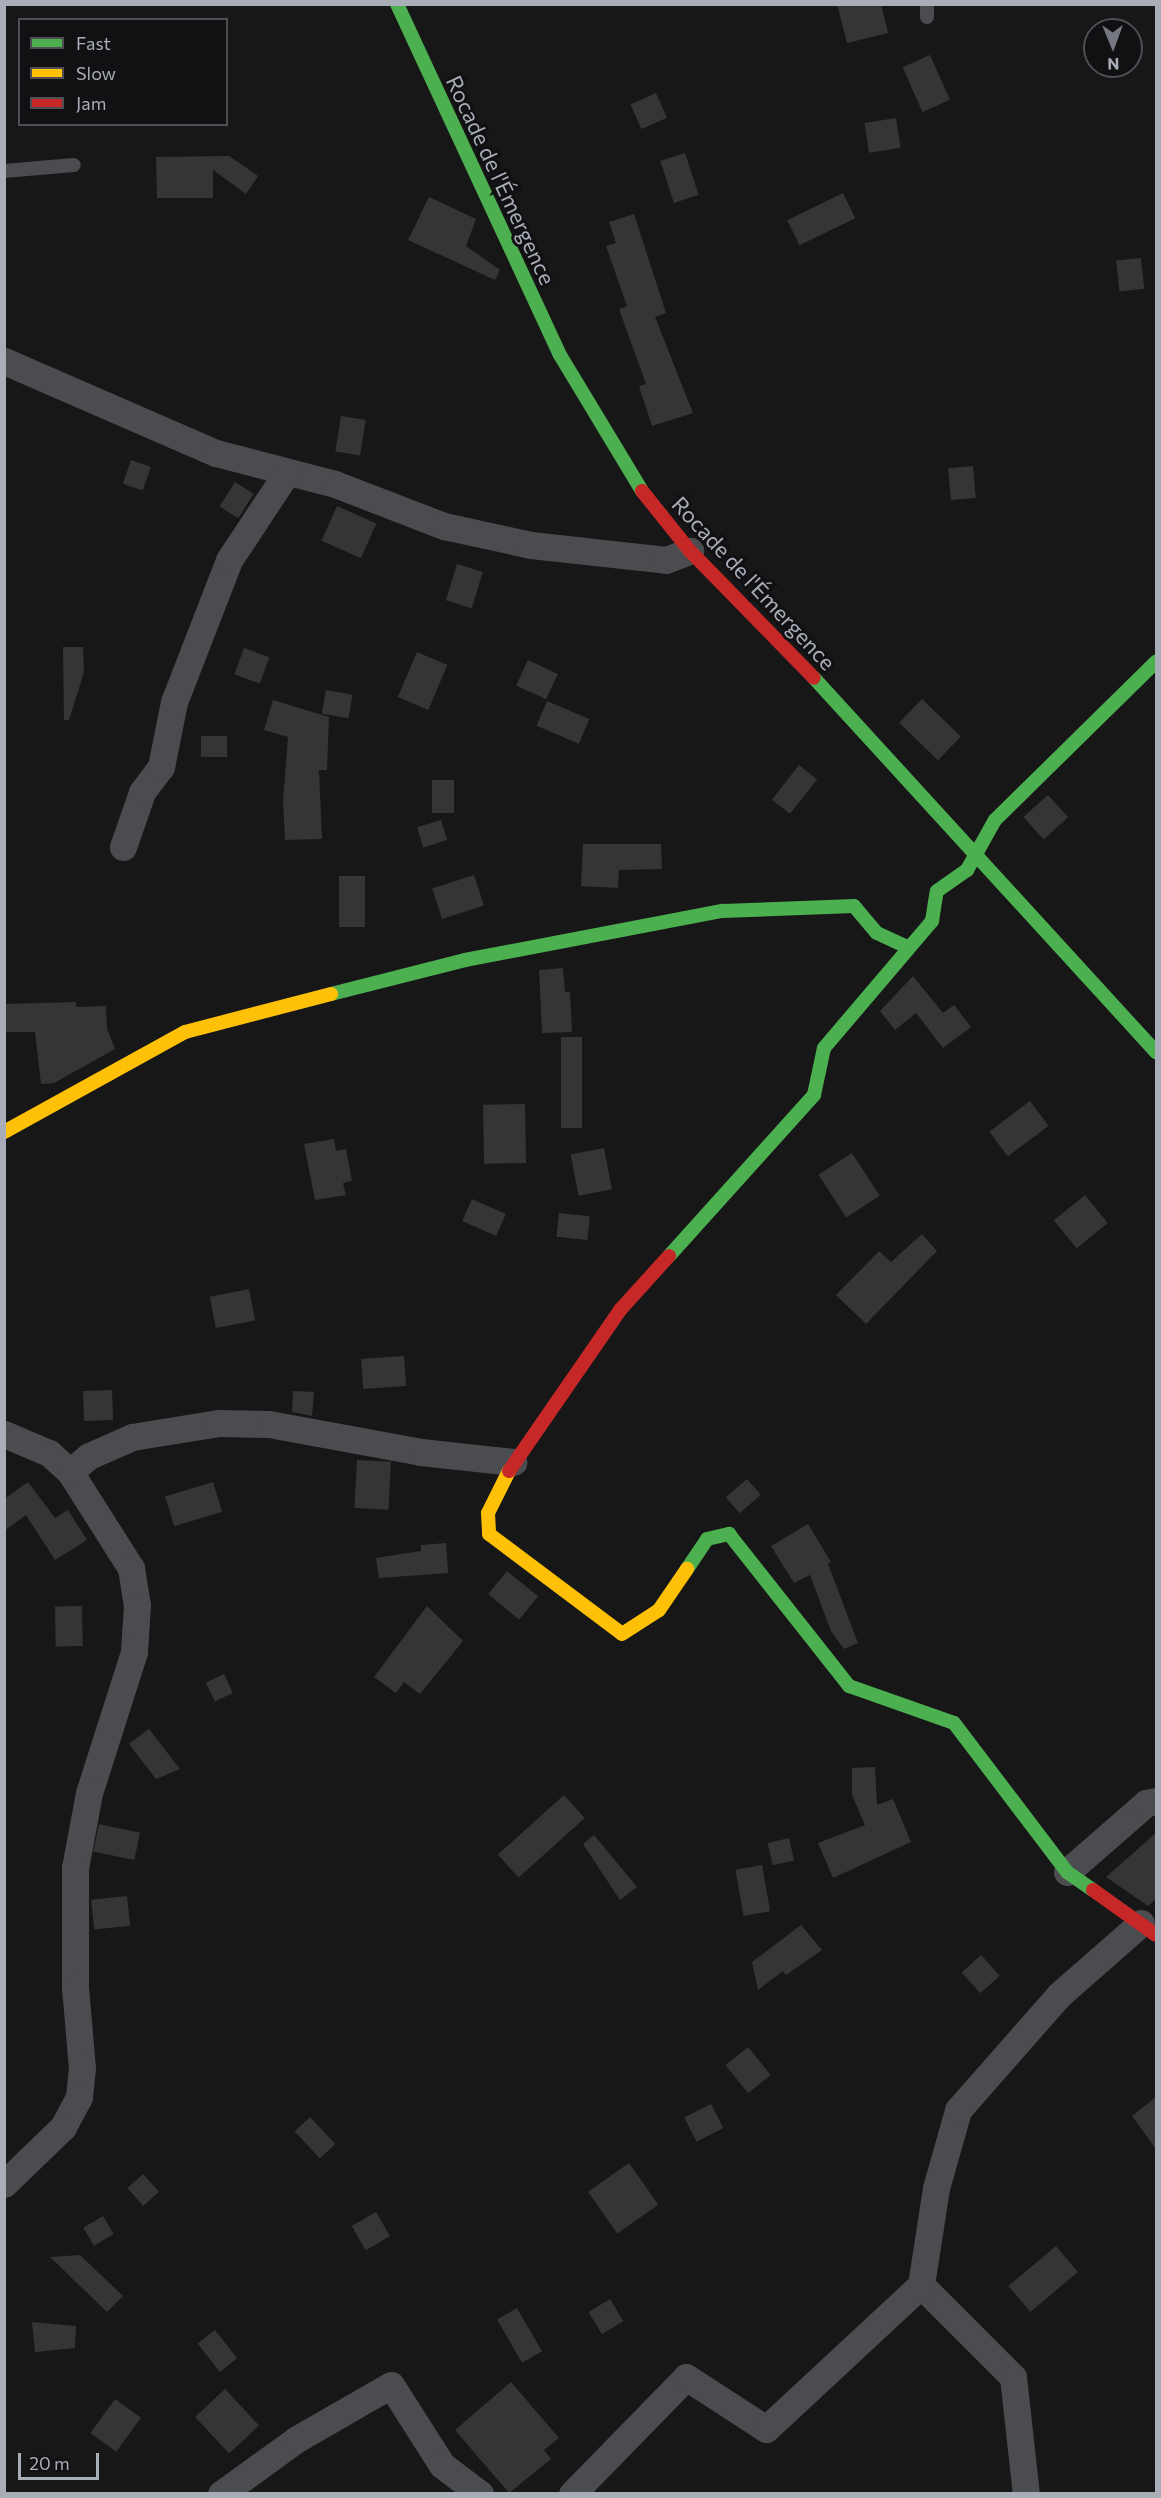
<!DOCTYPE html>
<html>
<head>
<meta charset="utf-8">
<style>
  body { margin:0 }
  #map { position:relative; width:1161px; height:2498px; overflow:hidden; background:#171717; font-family:Commissioner,sans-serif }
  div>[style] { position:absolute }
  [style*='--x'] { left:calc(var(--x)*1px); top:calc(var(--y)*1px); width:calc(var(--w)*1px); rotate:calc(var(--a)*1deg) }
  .building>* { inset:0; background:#353536; transform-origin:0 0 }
  .lane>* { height:14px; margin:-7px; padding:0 7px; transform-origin:7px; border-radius:7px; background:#4b4c50 }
  .street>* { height:27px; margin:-13.5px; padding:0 13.5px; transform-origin:13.5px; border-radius:13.5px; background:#4b4c50 }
  .fast>* { height:14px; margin:-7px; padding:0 7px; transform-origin:7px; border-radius:7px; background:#4caf50 }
  .slow>* { height:14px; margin:-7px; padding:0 7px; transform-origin:7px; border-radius:7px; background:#ffc107 }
  .jam>* { height:14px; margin:-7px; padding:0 7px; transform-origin:7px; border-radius:7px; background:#c62828 }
  span { translate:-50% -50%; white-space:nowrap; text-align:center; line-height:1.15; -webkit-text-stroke:6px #111113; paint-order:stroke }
  .street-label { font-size:22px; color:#a8adb8 }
  .frame { position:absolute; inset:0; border:6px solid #a8adb8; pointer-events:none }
  .legend { position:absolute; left:18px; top:18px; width:210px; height:108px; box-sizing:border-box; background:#111113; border:2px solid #4d4f55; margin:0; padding:8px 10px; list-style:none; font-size:18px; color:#a8adb8 }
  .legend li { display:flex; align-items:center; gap:12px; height:30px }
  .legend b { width:30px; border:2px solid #4d4f55 }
  .north { position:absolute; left:1083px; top:18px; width:60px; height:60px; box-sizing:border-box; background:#111113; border:2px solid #4d4f55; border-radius:50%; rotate:179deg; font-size:16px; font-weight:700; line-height:24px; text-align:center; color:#a8adb8 }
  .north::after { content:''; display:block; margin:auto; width:21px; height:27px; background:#757880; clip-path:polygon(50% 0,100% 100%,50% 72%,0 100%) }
  .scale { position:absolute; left:18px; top:2453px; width:81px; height:27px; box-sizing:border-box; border:3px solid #a8adb8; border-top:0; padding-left:8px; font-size:18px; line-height:21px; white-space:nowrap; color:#a8adb8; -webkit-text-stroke:4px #111113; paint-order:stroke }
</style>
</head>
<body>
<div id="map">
  <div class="building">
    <div style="clip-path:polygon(837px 4px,881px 4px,888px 33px,847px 43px)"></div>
    <div style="left:930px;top:55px;width:49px;height:30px;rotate:66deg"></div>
    <div style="left:656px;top:93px;width:27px;height:28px;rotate:66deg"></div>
    <div style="left:896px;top:118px;width:30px;height:32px;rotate:81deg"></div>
    <div style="left:685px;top:153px;width:44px;height:26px;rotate:72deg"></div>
    <div style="clip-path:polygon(229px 156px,258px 176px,246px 194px,213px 170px,213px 198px,157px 198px,156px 157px)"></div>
    <div style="left:843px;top:193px;width:28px;height:62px;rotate:64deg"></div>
    <div style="clip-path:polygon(429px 197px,476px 219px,466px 246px,500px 270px,495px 280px,408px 240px)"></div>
    <div style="clip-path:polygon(634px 214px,666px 313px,655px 317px,693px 413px,652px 426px,639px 386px,646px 384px,619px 309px,627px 306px,606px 246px,616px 243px,609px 222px)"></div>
    <div style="left:1141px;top:258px;width:31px;height:25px;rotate:84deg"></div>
    <div style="left:341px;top:416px;width:25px;height:36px;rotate:9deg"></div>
    <div style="left:131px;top:460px;width:21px;height:25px;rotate:19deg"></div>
    <div style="left:973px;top:466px;width:32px;height:25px;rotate:85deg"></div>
    <div style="left:235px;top:482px;width:22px;height:29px;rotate:32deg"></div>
    <div style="left:337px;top:506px;width:43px;height:38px;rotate:24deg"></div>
    <div style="left:457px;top:564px;width:27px;height:38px;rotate:17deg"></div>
    <div style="clip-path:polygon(63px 647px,83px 647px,84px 672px,69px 720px,64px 720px)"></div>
    <div style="left:244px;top:648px;width:27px;height:28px;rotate:20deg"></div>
    <div style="left:417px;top:652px;width:33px;height:49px;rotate:23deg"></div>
    <div style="left:528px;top:660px;width:33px;height:28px;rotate:25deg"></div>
    <div style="left:326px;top:690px;width:27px;height:24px;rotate:10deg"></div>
    <div style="left:922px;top:699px;width:54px;height:33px;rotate:44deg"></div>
    <div style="clip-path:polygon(273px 700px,329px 717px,327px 770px,319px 770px,322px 839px,285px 840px,283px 801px,288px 737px,264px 730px)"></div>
    <div style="left:547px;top:701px;width:46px;height:27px;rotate:23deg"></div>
    <div style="left:227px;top:736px;width:21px;height:26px;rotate:90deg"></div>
    <div style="left:799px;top:765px;width:23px;height:44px;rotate:38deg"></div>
    <div style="left:432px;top:780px;width:22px;height:33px"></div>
    <div style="left:1048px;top:795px;width:30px;height:33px;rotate:48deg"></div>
    <div style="left:441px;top:820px;width:21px;height:25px;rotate:73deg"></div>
    <div style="clip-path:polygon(583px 844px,661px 844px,662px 869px,619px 870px,618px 888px,581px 886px)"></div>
    <div style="left:474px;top:875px;width:32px;height:44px;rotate:72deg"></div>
    <div style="left:339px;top:876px;width:26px;height:51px"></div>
    <div style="clip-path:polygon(563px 968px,565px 992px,570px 992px,572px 1032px,542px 1033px,539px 970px)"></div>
    <div style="clip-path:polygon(913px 976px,943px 1013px,954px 1005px,971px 1027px,943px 1048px,916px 1013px,895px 1030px,880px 1011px)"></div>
    <div style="clip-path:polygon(76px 1002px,76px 1007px,106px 1006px,107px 1029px,115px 1049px,54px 1083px,41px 1084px,35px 1032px,4px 1032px,4px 1004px)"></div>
    <div style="left:561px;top:1037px;width:21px;height:91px"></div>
    <div style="left:1030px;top:1101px;width:31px;height:51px;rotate:53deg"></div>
    <div style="left:525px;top:1104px;width:59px;height:42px;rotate:89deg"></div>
    <div style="clip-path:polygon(334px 1139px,336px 1151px,346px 1149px,352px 1181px,343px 1183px,346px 1195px,315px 1200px,304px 1144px)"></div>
    <div style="left:604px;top:1148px;width:42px;height:34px;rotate:79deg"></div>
    <div style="left:852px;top:1153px;width:51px;height:40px;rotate:57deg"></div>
    <div style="left:1085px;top:1195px;width:36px;height:40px;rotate:51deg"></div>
    <div style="left:472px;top:1199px;width:37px;height:24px;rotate:24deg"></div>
    <div style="left:559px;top:1213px;width:31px;height:24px;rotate:6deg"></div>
    <div style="clip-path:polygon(922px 1234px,937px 1251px,866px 1324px,836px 1295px,879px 1251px,891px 1262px)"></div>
    <div style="left:249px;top:1289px;width:32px;height:40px;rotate:79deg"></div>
    <div style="left:404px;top:1356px;width:30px;height:43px;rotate:86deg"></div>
    <div style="left:112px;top:1390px;width:30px;height:29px;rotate:88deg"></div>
    <div style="clip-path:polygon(293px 1391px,314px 1392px,312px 1416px,292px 1412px)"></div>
    <div style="left:357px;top:1460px;width:34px;height:48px;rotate:3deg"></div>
    <div style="left:747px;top:1479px;width:21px;height:28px;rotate:49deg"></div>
    <div style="clip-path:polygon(28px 1482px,55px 1518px,68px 1510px,87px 1540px,55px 1560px,26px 1515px,4px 1531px,4px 1499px)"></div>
    <div style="left:213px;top:1482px;width:31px;height:50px;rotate:73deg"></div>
    <div style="clip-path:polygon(808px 1524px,831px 1562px,828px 1564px,858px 1643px,844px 1649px,831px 1631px,810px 1575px,794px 1583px,771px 1546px)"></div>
    <div style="clip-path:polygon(446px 1543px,448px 1573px,379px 1578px,376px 1558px,421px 1551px,421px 1545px)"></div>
    <div style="left:507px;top:1571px;width:40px;height:30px;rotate:39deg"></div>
    <div style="left:82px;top:1606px;width:40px;height:27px;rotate:89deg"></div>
    <div style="clip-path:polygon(427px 1606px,463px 1641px,420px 1694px,404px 1682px,396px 1693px,374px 1677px)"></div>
    <div style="left:224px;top:1674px;width:21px;height:20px;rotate:65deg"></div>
    <div style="clip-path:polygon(149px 1729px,180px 1769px,156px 1779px,129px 1744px)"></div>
    <div style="clip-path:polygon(875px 1767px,877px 1805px,893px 1799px,911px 1842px,833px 1878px,818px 1843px,865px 1825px,852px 1795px,852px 1768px)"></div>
    <div style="left:564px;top:1795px;width:31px;height:89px;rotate:48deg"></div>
    <div style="left:99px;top:1824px;width:42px;height:28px;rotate:12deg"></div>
    <div style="clip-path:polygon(1156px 1833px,1156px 1899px,1148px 1906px,1106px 1877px)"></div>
    <div style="clip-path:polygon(594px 1835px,637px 1887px,620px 1900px,583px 1844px)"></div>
    <div style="left:789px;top:1838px;width:23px;height:22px;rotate:77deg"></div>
    <div style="left:762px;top:1865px;width:47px;height:27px;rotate:80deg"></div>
    <div style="left:127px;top:1896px;width:30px;height:36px;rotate:84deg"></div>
    <div style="clip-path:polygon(801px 1925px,822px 1950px,786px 1975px,783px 1971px,758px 1990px,752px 1962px)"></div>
    <div style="left:981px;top:1955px;width:28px;height:26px;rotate:48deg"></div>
    <div style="left:748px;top:2047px;width:36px;height:29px;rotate:51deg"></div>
    <div style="clip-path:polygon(1156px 2097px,1156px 2149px,1132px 2116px)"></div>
    <div style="left:711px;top:2104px;width:27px;height:30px;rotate:63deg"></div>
    <div style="left:310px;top:2117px;width:37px;height:21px;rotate:47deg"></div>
    <div style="left:629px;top:2163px;width:51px;height:50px;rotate:55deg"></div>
    <div style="left:143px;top:2174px;width:24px;height:21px;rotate:48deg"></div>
    <div style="left:376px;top:2212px;width:28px;height:28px;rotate:60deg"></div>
    <div style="left:103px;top:2216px;width:21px;height:23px;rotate:59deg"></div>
    <div style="left:1056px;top:2246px;width:34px;height:62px;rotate:50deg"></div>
    <div style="clip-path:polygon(80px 2255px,123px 2296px,107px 2312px,50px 2257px)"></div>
    <div style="left:610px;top:2299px;width:26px;height:25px;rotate:59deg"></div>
    <div style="left:517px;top:2308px;width:50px;height:23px;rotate:60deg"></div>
    <div style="clip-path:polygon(32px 2322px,76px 2326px,75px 2348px,35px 2352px)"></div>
    <div style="left:215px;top:2330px;width:36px;height:22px;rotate:52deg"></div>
    <div style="clip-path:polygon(511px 2382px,559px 2438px,544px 2450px,551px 2459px,509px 2493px,455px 2430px)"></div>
    <div style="left:225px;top:2389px;width:50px;height:41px;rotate:47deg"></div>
    <div style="left:115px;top:2399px;width:32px;height:42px;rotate:36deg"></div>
  </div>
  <div class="lane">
    <div style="--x:927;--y:4;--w:13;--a:90"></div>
    <div style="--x:4;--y:171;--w:70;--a:-4.9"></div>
  </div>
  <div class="street">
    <div style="--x:4;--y:361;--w:231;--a:23.5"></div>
    <div style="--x:216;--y:453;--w:123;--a:14.6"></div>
    <div style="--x:335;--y:484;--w:117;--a:21.1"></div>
    <div style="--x:444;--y:526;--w:89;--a:12.3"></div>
    <div style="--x:531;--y:545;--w:136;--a:6.3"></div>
    <div style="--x:666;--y:560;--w:26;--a:-21"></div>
    <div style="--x:123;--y:847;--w:58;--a:-70.9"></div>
    <div style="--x:142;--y:792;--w:31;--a:-53"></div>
    <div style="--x:161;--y:767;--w:66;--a:-78.7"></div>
    <div style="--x:174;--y:702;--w:152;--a:-68.8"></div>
    <div style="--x:229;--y:560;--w:103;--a:-56.5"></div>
    <div style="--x:4;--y:1434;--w:49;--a:22.9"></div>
    <div style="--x:49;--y:1453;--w:28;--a:42"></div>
    <div style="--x:70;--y:1472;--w:114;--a:57.6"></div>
    <div style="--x:131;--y:1568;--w:37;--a:81"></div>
    <div style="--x:137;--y:1605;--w:47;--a:93.7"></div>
    <div style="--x:134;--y:1652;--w:148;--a:107.7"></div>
    <div style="--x:89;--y:1793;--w:76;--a:100.6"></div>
    <div style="--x:75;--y:1868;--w:119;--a:90"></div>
    <div style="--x:75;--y:1987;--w:81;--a:85.1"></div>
    <div style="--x:82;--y:2068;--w:29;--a:96"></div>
    <div style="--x:79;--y:2097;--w:34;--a:118"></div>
    <div style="--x:63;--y:2127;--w:82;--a:136"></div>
    <div style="--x:70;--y:1472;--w:25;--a:-40"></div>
    <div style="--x:89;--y:1456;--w:47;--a:-23.8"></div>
    <div style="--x:132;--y:1437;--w:87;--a:-9.2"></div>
    <div style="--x:218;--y:1423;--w:51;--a:1.1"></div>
    <div style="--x:269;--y:1424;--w:155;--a:10.4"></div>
    <div style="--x:421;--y:1452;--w:93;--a:6.2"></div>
    <div style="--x:1067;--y:1872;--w:105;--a:-41.1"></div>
    <div style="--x:1146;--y:1803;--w:10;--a:-11"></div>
    <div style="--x:921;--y:2285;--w:130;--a:45"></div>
    <div style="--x:1013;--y:2377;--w:118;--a:83.7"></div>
    <div style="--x:221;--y:2494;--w:94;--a:-35.9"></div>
    <div style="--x:297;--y:2439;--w:108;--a:-29.9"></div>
    <div style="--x:391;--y:2385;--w:95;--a:57.5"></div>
    <div style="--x:442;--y:2465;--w:48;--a:37.3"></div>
    <div style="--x:572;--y:2494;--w:163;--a:-45.7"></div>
    <div style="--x:686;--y:2377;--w:95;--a:33"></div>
    <div style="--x:766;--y:2429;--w:212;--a:-42.9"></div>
    <div style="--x:921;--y:2285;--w:98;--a:-81.2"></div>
    <div style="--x:936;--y:2188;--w:81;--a:-74.2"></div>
    <div style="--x:958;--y:2110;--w:153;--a:-48.7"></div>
    <div style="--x:1059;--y:1995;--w:109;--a:-41.3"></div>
  </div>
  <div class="fast">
    <div style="--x:397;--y:4;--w:387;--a:65.1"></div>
    <div style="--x:560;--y:355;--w:159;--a:58.9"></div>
    <div style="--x:814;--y:678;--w:507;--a:47.56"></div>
    <div style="--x:331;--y:994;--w:138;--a:-14.2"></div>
    <div style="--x:465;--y:960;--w:263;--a:-10.8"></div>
    <div style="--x:723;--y:911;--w:131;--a:-2.2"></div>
    <div style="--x:854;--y:906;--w:35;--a:50"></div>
    <div style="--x:877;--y:933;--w:33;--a:25"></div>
    <div style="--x:669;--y:1256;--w:217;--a:-48"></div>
    <div style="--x:814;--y:1095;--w:48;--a:-78"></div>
    <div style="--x:824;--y:1048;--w:167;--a:-49.6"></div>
    <div style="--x:932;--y:921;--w:30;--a:-81"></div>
    <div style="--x:937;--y:891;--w:37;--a:-35"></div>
    <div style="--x:967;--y:870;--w:57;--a:-60.8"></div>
    <div style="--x:995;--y:820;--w:226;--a:-44.5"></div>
    <div style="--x:687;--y:1569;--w:36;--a:-56"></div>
    <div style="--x:707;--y:1539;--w:23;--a:-13"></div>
    <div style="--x:729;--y:1534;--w:194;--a:51.7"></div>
    <div style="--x:849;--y:1686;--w:111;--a:19.4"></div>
    <div style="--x:954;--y:1723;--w:187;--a:52.8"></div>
    <div style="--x:1067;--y:1872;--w:32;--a:35"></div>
  </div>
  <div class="slow">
    <div style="--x:4;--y:1132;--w:207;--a:-28.9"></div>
    <div style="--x:185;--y:1032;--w:151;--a:-14.6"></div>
    <div style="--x:509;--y:1471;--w:47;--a:116.6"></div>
    <div style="--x:488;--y:1513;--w:21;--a:87"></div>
    <div style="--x:489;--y:1534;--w:166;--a:36.9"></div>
    <div style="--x:622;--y:1634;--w:44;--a:-33"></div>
    <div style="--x:659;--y:1610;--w:50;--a:-55.7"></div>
  </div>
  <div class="jam">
    <div style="--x:642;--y:491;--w:77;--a:51.3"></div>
    <div style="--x:690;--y:551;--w:177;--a:45.7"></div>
    <div style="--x:509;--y:1471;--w:196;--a:-55.4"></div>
    <div style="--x:620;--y:1310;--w:73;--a:-47.8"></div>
    <div style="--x:1093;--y:1890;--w:77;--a:35.5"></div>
  </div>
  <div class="street-label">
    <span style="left:501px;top:180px;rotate:65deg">Rocade de l'Émergence</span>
    <span style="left:754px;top:583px;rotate:47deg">Rocade de l'Émergence</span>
  </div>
  <div class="frame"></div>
  <ul class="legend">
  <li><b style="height:8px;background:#4caf50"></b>Fast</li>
  <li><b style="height:8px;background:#ffc107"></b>Slow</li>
  <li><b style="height:8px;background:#c62828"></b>Jam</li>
  </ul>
  <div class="north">N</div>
  <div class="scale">20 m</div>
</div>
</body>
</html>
